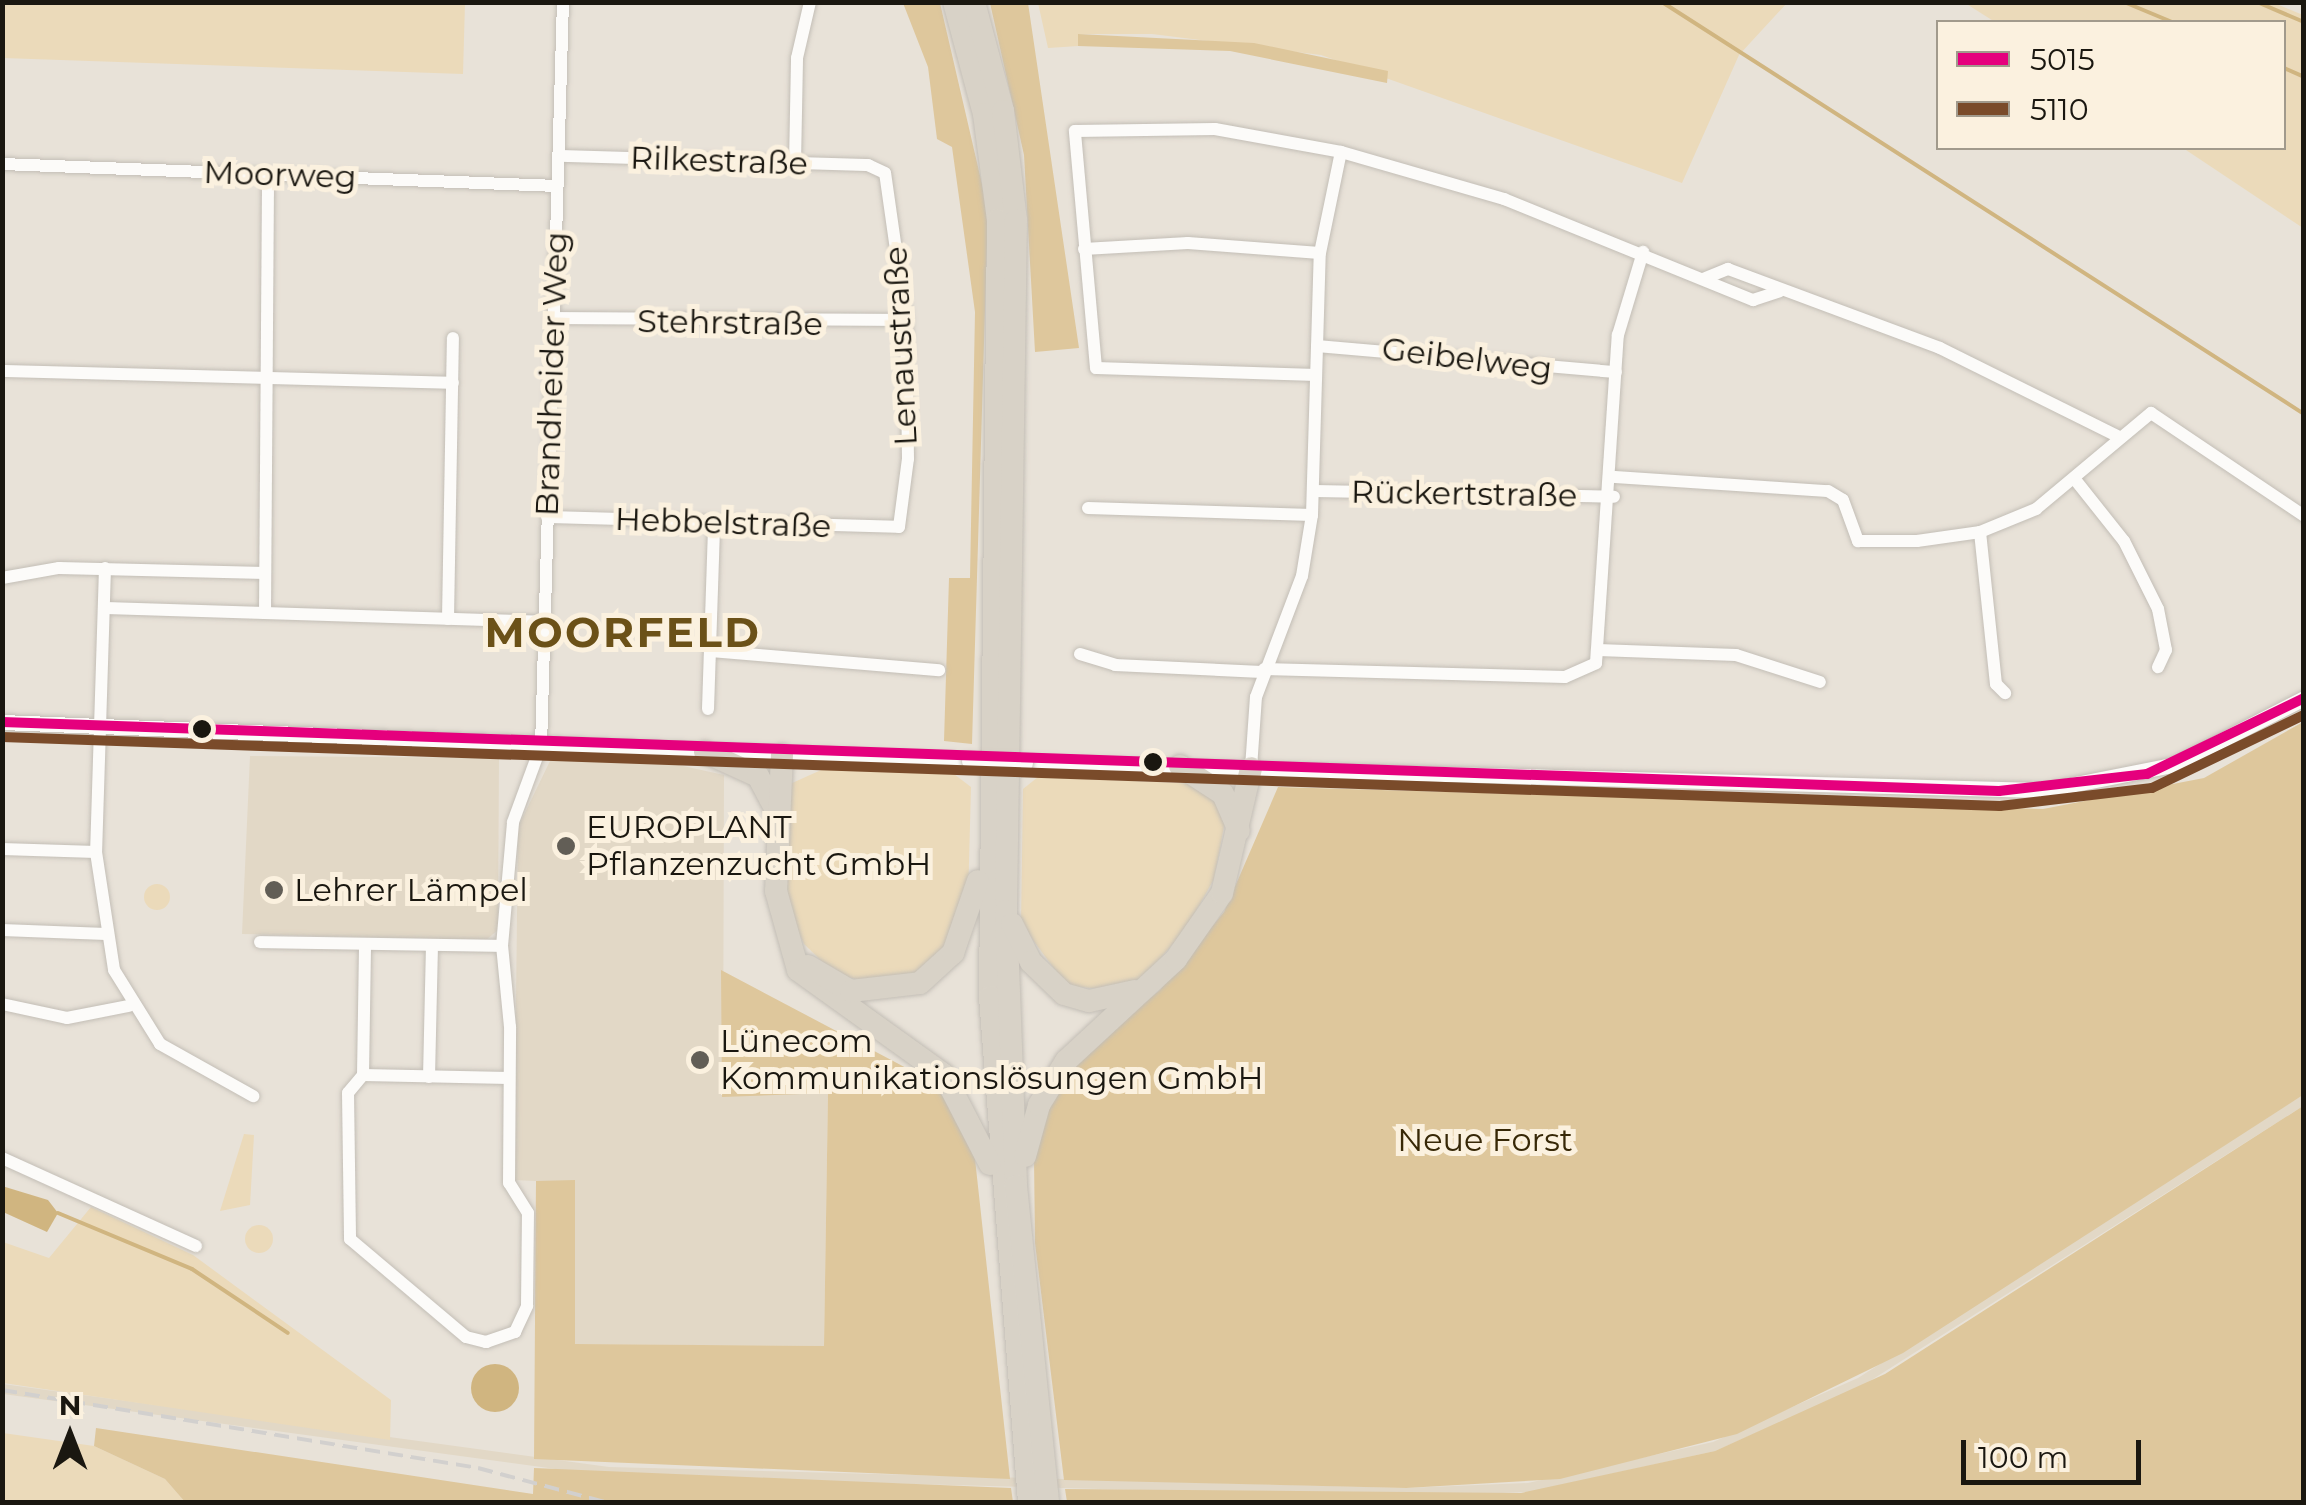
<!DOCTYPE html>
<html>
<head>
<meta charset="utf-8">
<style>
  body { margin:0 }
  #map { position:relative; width:2306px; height:1505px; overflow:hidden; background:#e8e2d8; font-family:Montserrat,sans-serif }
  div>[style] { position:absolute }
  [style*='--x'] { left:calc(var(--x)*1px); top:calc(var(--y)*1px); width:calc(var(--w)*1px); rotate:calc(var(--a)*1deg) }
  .built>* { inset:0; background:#e2d8c6 }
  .green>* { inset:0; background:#ebdaba }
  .round { border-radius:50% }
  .forest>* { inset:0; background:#dec79c }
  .water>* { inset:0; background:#d0b580 }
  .stream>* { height:4px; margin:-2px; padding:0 2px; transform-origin:2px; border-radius:2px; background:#d0b580 }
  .roads { filter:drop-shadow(0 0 2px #c3beb6) drop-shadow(0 0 2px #c3beb6) }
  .minor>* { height:12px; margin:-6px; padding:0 6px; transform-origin:6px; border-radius:6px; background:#fcfbf9 }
  .tertiary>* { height:15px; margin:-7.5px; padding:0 7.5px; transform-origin:7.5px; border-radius:7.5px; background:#fcfbf9 }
  .motorway>* { height:22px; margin:-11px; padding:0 11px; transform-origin:11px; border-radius:11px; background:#d8d2c7 }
  .rail>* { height:4px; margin-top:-2px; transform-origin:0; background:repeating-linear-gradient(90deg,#d2d0ce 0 15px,transparent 0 23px) }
  .bridges { filter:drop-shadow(0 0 2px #c3beb6) drop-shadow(0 0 2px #c3beb6) }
  .tertiary-bridge>* { height:15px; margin:-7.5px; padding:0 7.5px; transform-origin:7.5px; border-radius:7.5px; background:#fcfbf9 }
  .bus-1>* { height:10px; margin:-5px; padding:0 5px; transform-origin:5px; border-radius:5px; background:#e5007d }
  .bus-2>* { height:10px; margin:-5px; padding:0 5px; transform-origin:5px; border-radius:5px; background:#7a4b2a }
  .dots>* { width:28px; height:28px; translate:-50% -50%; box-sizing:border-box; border:5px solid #fbf1df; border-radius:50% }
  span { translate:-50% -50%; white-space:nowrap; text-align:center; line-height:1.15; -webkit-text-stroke:10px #fbf1df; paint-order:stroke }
  .street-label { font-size:32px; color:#1a1710 }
  .poi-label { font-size:32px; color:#1a1710 }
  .left { translate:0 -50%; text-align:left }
  .park-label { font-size:32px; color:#372807 }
  .district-label { font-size:42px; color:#6b5118; font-weight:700; letter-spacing:2.5px }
  .frame { position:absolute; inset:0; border:5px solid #1a1710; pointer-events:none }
  .legend { position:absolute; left:1936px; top:20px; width:350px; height:130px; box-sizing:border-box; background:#fbf1df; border:2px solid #a19a8c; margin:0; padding:12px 18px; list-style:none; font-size:30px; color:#1a1710 }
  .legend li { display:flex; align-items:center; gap:20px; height:50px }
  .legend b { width:50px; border:2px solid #a19a8c }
  .north { position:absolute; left:20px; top:1385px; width:100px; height:100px; -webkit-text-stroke:8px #fbf1df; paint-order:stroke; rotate:0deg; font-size:28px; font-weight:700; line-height:40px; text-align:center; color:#1a1710 }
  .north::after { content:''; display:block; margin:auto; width:35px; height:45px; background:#1a1710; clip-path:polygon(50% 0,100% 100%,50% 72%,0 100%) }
  .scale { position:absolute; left:1961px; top:1440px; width:180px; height:45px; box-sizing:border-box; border:5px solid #1a1710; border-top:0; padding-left:12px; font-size:30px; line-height:35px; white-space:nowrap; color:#1a1710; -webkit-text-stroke:8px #fbf1df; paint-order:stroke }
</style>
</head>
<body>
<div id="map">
  <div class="built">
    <div style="clip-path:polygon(250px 756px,499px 758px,498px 930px,486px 940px,242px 934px)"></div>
    <div style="clip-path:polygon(551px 759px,665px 762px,724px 775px,723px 1096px,828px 1093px,824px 1346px,535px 1344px,536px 1181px,514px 1180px,518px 827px)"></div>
    <div style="clip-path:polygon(2303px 1095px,2303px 1106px,1862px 1386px,1715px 1451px,1529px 1492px,1406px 1497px,608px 1476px,3px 1394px,3px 1384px,609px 1467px,1406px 1488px,1528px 1483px,1713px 1442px,1858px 1378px)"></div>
  </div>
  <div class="green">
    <div style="clip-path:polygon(3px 2px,465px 3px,463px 74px,3px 58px)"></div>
    <div style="clip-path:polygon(1038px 3px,1787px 3px,1739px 55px,1682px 183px,1321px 55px,1152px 34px,1079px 34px,1078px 46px,1048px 48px)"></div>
    <div style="clip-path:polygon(2274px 3px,2303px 15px,2303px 228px,2183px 148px,2284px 148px,2284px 22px,1995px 22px,1965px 3px)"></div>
    <div style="clip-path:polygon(830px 766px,950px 771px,971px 787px,968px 900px,946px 947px,915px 974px,877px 984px,835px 974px,804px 944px,788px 909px,782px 855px,790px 784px)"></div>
    <div style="clip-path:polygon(1038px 777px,1202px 784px,1226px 816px,1214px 879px,1186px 929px,1143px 978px,1116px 990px,1067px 986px,1021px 924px,1023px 789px)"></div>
    <div class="round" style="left:144px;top:884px;width:26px;height:26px"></div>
    <div style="clip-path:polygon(244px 1134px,254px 1135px,250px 1205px,220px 1211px)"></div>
    <div style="clip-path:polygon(91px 1207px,193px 1255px,391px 1400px,390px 1440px,3px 1383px,3px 1242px,49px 1258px)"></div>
    <div class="round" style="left:245px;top:1225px;width:28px;height:28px"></div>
    <div style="clip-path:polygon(3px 1433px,94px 1446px,165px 1479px,185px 1502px,3px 1502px)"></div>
  </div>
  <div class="forest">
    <div style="clip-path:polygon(903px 3px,940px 3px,988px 210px,972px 744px,944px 741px,949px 578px,970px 578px,975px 312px,952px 147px,937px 139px,928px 67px)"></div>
    <div style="clip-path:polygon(990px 3px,1028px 3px,1079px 348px,1035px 352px,1024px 155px)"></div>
    <div style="clip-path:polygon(1078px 34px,1254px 43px,1388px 71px,1387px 83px,1230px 51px,1078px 46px)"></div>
    <div style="clip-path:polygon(2303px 722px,2303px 1095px,1903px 1353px,1737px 1434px,1560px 1479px,1406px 1488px,1064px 1480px,1035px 1243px,1034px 1158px,1046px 1109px,1089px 1048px,1160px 990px,1224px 912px,1278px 787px,2043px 809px,2204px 778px)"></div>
    <div style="clip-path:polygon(721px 970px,929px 1080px,951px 1106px,975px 1159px,1010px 1479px,534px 1459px,536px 1181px,575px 1180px,575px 1344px,824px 1346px,828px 1093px,722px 1097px)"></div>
    <div style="clip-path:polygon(2303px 1106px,2303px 1502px,1067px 1502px,1065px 1489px,1521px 1493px,1715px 1451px,1885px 1374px)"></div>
    <div style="clip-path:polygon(96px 1428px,533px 1494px,534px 1468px,1011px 1488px,1013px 1502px,185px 1502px,165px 1479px,94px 1446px)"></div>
  </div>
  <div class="water">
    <div style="clip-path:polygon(2px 1186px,48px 1200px,58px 1213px,47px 1232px,3px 1212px)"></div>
    <div class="round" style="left:471px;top:1364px;width:48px;height:48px"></div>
  </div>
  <div class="stream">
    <div style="--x:1662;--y:2;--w:763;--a:32.69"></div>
    <div style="--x:2124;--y:2;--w:52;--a:22.6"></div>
    <div style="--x:2257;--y:2;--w:51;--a:23.1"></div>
    <div style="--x:2284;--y:68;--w:22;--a:24"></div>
    <div style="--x:58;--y:1213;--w:145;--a:22.7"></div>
    <div style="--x:192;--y:1269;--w:115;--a:33.7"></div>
  </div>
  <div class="roads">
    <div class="minor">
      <div style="--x:2;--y:164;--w:555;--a:2.27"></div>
      <div style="--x:795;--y:164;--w:106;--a:-88.9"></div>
      <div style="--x:797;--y:58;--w:57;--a:-76.9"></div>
      <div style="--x:1084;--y:249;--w:104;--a:-3.3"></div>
      <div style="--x:1188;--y:243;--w:132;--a:4.3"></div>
      <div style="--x:1703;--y:279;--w:27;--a:-22"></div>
      <div style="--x:1728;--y:269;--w:226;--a:20.4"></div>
      <div style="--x:1940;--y:348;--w:200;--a:26.4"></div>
      <div style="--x:553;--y:318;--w:353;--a:0.3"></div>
      <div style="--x:1317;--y:346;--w:300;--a:5"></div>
      <div style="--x:2;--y:371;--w:451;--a:1.5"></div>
      <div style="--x:1316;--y:375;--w:220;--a:-178.2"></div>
      <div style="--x:1096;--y:368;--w:238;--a:-95.1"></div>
      <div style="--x:1075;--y:131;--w:140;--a:-0.8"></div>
      <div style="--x:1215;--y:129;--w:128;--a:10.3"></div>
      <div style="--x:1341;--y:152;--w:170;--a:16.1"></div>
      <div style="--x:1504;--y:199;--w:269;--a:22.1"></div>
      <div style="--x:1753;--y:300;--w:28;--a:-18"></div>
      <div style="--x:1615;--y:477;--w:213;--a:3.8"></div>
      <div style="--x:1828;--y:491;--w:17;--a:31"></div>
      <div style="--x:1843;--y:500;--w:44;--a:69.9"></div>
      <div style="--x:1858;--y:541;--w:59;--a:0"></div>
      <div style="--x:1917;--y:541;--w:64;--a:-8.1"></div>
      <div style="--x:1980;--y:532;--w:61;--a:-22.3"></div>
      <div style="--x:2036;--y:509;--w:150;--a:-39.9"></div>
      <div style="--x:2151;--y:413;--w:184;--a:33.9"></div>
      <div style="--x:2077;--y:482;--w:75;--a:51.5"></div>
      <div style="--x:2124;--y:541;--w:76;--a:63.4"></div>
      <div style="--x:2158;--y:609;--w:42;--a:79"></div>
      <div style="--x:2166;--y:650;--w:19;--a:115"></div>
      <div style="--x:1315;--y:491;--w:299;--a:1.1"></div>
      <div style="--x:1088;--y:508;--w:224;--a:1.8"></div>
      <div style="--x:547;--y:517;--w:352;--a:1.6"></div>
      <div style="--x:899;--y:527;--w:69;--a:-82.5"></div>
      <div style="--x:908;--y:459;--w:139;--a:-90.8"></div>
      <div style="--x:906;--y:320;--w:148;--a:-98.1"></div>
      <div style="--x:885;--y:173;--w:19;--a:-155"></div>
      <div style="--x:868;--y:165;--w:310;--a:-178.3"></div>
      <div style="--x:1980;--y:532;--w:153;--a:84"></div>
      <div style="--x:1996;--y:684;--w:13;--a:45"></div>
      <div style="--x:105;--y:568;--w:284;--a:91.8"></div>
      <div style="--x:96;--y:852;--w:119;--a:81.3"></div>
      <div style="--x:114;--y:970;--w:87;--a:58.1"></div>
      <div style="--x:160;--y:1044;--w:107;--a:29.2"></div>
      <div style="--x:2;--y:578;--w:58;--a:-10"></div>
      <div style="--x:59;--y:568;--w:206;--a:1.4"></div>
      <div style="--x:104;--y:608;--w:440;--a:1.8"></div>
      <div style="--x:265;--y:613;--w:439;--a:-89.6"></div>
      <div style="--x:448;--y:619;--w:281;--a:-89"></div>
      <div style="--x:1598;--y:650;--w:138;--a:2.1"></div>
      <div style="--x:1736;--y:655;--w:88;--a:17.8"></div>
      <div style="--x:711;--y:651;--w:229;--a:4.8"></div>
      <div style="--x:1080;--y:654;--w:37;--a:17"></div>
      <div style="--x:1115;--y:665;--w:147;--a:2.7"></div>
      <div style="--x:1264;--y:669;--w:301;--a:1.5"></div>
      <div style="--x:1565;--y:677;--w:34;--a:-24"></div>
      <div style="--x:1596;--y:663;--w:329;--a:-86.2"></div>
      <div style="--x:1618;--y:335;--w:87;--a:-73.2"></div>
      <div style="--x:708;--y:709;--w:185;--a:-88.1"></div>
      <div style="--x:1251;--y:768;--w:71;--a:-86"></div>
      <div style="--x:1256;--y:697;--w:129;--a:-69.2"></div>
      <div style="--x:1302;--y:576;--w:62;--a:-80.7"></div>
      <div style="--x:1312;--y:515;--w:262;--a:-88.3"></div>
      <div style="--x:1320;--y:253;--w:103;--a:-78.3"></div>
      <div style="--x:2;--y:849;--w:94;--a:1.8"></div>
      <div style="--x:2;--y:930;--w:104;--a:2.2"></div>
      <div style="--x:260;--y:942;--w:242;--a:0.9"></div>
      <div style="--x:2;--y:1004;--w:66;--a:12.2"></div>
      <div style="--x:67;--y:1018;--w:63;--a:-11"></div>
      <div style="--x:363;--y:1075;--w:131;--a:-89.1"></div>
      <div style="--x:429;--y:1077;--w:132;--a:-88.7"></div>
      <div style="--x:509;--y:1078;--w:146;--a:-178.8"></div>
      <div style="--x:363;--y:1075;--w:23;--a:130"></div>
      <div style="--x:348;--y:1093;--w:146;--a:89.2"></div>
      <div style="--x:350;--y:1239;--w:152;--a:40.2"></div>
      <div style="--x:466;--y:1337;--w:21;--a:14"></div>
      <div style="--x:486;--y:1342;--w:31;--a:-19"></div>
      <div style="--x:515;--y:1332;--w:29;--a:-65"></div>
      <div style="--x:527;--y:1306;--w:93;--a:-89.4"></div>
      <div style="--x:528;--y:1213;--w:36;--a:-122"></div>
      <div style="--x:509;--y:1183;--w:156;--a:-89.6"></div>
      <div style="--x:510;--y:1027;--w:81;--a:-95.6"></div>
      <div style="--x:502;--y:946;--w:124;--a:-84.9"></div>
      <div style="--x:513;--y:822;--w:81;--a:-69.8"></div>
      <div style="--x:541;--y:746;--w:744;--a:-88.31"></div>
      <div style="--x:2;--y:1158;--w:213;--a:24.4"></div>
    </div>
    <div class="tertiary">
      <div style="--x:2;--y:722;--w:968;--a:2.31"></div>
      <div style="--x:1025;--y:763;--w:1020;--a:1.52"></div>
      <div style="--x:2045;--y:790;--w:130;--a:-11.1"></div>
      <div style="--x:2173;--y:765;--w:147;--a:-27.1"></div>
    </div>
    <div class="motorway">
      <div style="--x:954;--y:2;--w:116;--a:75"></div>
      <div style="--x:984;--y:114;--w:107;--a:82.5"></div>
      <div style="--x:998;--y:220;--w:777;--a:90.59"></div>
      <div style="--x:990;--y:997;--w:507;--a:85.58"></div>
      <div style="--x:974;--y:2;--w:113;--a:75.1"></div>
      <div style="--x:1003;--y:111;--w:110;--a:83.2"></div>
      <div style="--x:1016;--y:220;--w:691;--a:90.83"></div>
      <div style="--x:1006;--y:911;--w:275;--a:87.9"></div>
      <div style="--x:1016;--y:1186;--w:318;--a:84.2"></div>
      <div style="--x:705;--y:752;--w:58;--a:24.4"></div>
      <div style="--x:758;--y:776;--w:36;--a:62"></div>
      <div style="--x:782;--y:755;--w:136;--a:92.5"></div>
      <div style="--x:776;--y:891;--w:82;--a:74.4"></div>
      <div style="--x:798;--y:970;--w:180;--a:35.7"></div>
      <div style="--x:944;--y:1075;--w:100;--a:62.7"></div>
      <div style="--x:1180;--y:766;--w:51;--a:33.1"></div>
      <div style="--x:1223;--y:794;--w:40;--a:66.6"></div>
      <div style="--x:1012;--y:924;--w:42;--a:63.4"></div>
      <div style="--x:1031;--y:962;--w:46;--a:44.1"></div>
      <div style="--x:1064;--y:994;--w:26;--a:16"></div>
      <div style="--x:1089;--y:1001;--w:47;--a:-12.3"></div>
      <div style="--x:808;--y:966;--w:50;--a:30.2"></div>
      <div style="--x:851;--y:991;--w:69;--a:-6.6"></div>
      <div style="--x:920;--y:983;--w:45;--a:-42.3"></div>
      <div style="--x:953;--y:953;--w:76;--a:-70.9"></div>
      <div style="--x:1025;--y:1156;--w:53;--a:-74.6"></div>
      <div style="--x:1039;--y:1105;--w:52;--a:-58.5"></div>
      <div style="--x:1066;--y:1061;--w:150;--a:-42.8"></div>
      <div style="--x:1176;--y:959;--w:80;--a:-55.1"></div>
      <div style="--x:1222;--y:893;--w:128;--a:-76.9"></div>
    </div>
  </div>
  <div class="rail">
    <div style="--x:2;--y:1390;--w:482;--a:9.3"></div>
    <div style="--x:478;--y:1468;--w:131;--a:15"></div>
  </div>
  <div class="bridges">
    <div class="tertiary-bridge">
      <div style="--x:969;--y:761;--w:56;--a:2"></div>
    </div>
  </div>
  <div class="bus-1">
    <div style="--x:2;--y:722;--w:1998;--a:1.98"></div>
    <div style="--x:1999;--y:791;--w:149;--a:-6.6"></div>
    <div style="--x:2147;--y:774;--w:174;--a:-25.8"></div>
  </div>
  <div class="bus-2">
    <div style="--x:2;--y:737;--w:1999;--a:1.98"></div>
    <div style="--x:2000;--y:806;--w:153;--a:-6.8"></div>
    <div style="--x:2152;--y:788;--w:169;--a:-25.7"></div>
  </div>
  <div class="dots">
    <div style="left:202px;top:729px;background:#1a1710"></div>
    <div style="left:1153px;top:762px;background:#1a1710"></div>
    <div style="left:566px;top:846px;background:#625e56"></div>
    <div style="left:274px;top:890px;background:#625e56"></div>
    <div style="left:700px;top:1060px;background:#625e56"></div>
  </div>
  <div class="street-label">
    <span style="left:719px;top:161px;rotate:2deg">Rilkestraße</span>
    <span style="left:280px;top:175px;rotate:2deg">Moorweg</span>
    <span style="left:730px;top:323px;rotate:1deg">Stehrstraße</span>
    <span style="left:901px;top:346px;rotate:-93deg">Lenaustraße</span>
    <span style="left:1467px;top:359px;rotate:7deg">Geibelweg</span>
    <span style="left:552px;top:374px;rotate:-88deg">Brandheider Weg</span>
    <span style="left:1464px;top:494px;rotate:1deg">Rückertstraße</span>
    <span style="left:723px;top:523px;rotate:2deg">Hebbelstraße</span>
  </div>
  <div class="poi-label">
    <span class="left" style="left:586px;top:846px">EUROPLANT<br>Pflanzenzucht GmbH</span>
    <span class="left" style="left:294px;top:890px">Lehrer Lämpel</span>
    <span class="left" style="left:720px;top:1060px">Lünecom<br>Kommunikationslösungen GmbH</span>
  </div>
  <div class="park-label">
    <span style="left:1485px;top:1140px">Neue Forst</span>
  </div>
  <div class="district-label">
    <span style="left:623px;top:632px">MOORFELD</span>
  </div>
  <div class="frame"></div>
  <ul class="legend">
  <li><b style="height:12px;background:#e5007d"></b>5015</li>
  <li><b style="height:12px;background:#7a4b2a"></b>5110</li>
  </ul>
  <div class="north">N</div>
  <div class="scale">100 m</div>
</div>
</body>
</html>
